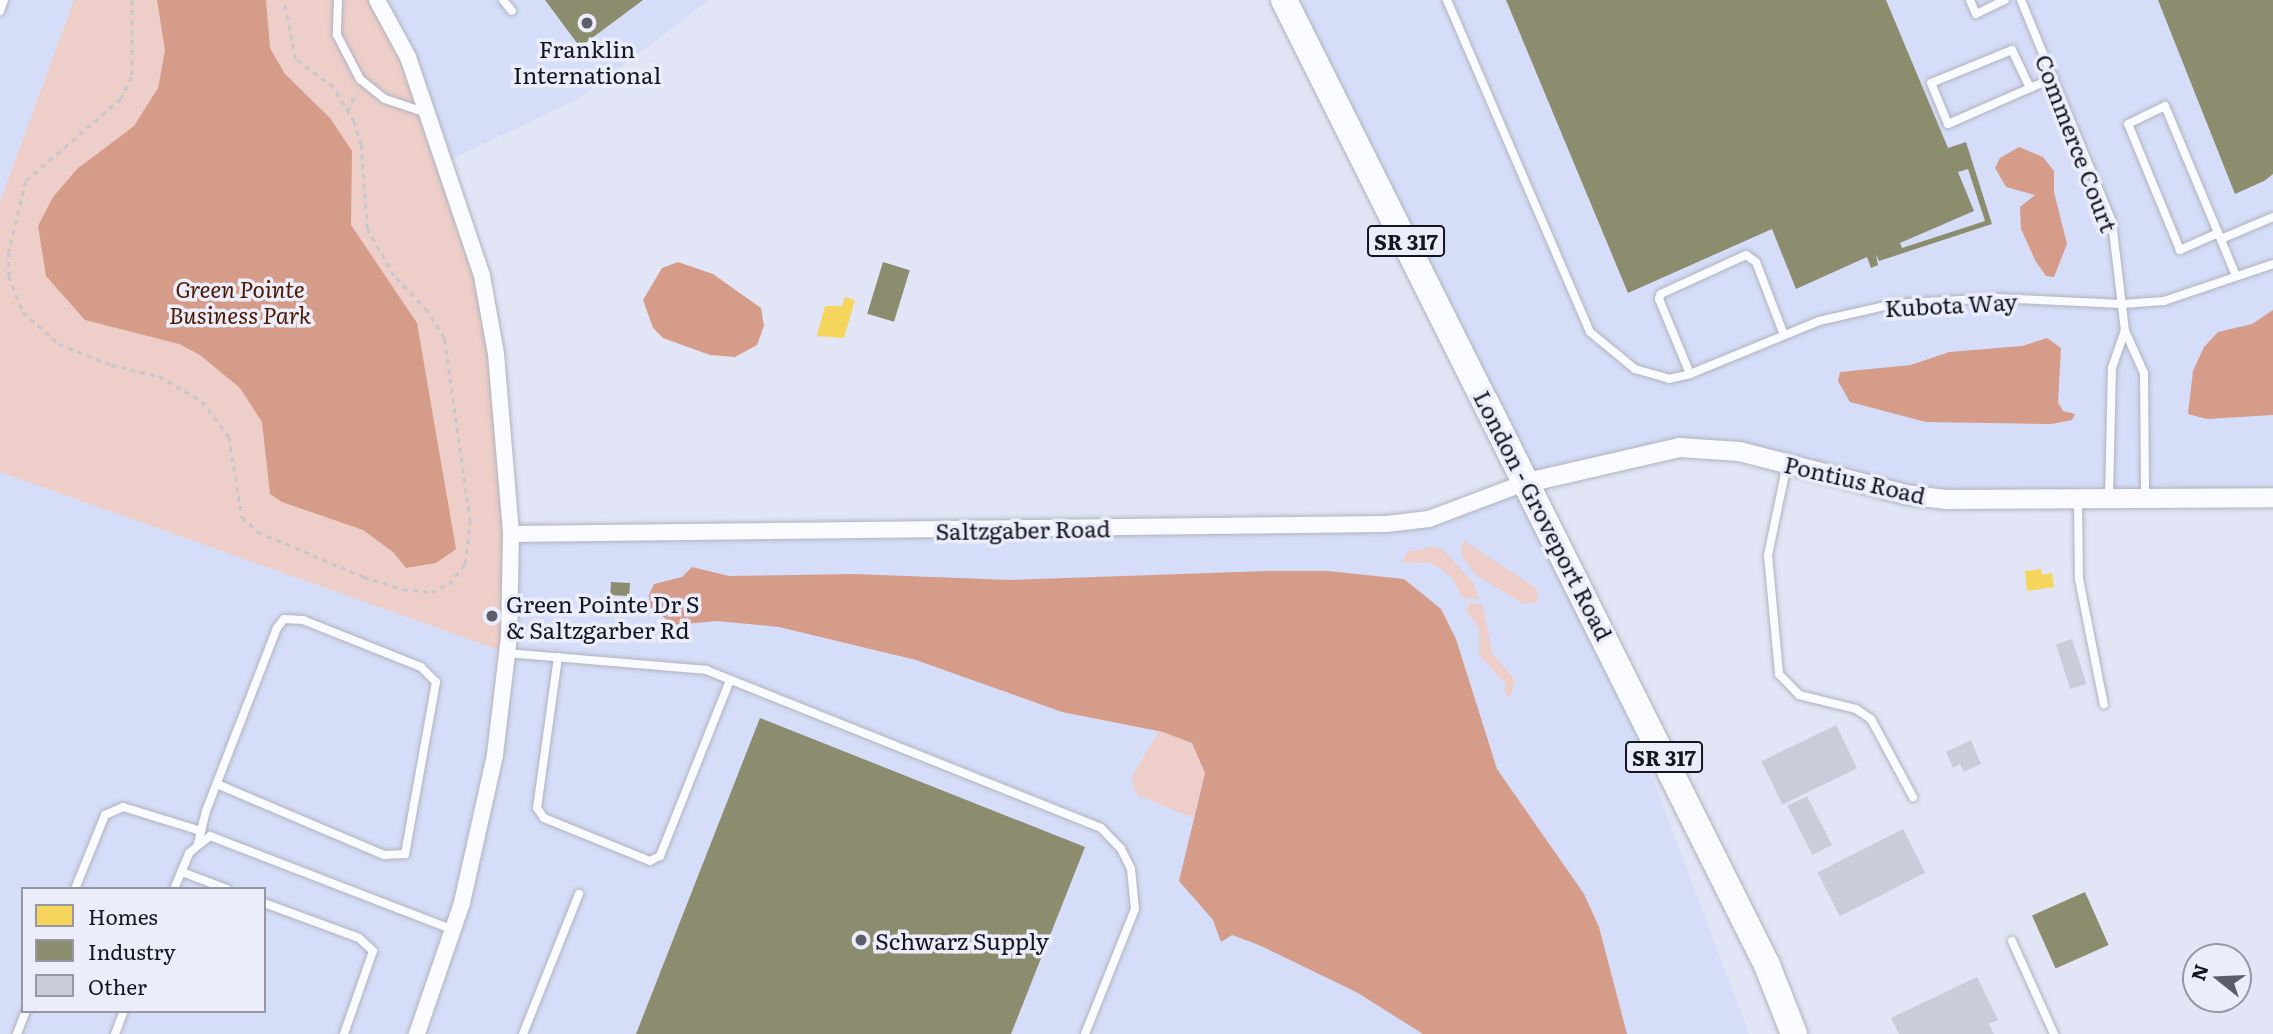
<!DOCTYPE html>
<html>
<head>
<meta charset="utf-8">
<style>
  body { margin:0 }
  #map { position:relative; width:2273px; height:1034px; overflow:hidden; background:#e1e5f5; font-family:Literata,serif }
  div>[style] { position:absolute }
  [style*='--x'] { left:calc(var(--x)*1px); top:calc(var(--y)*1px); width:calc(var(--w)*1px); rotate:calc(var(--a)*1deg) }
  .built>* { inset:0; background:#d6ddf8 }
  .green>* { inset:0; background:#eecec8 }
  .water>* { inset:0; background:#d59c89 }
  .homes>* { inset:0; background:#f6d55c }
  .industry>* { inset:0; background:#8c8c6e; transform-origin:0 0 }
  .building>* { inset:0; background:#c9ccd9; transform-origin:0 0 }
  .path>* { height:2.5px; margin-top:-1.25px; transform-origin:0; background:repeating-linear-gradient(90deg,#c6c7cd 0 5px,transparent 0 10px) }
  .roads { filter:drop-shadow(0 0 2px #b0b3bf) drop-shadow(0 0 2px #b0b3bf) }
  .service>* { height:8px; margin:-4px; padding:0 4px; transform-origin:4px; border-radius:4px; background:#fafbfe }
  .minor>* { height:16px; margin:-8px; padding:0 8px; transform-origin:8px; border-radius:8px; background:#fafbfe }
  .tertiary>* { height:19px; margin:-9.5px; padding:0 9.5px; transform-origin:9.5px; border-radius:9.5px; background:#fafbfe }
  .primary>* { height:26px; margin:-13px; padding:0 13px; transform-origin:13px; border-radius:13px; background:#fafbfe }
  .dots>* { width:19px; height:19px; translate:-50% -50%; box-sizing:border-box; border:4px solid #ebeefa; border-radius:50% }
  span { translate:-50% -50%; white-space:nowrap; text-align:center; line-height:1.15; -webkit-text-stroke:7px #ebeefa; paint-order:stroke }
  .shield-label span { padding:2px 5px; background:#ebeefa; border:2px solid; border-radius:5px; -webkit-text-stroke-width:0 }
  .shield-label { font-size:21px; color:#13151f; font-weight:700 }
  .poi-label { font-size:23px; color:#13151f }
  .left { translate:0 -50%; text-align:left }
  .street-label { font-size:23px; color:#13151f }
  .park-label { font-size:23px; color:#4c1700; font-style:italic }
  .legend { position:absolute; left:21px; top:887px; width:245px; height:126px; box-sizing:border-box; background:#ebeefa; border:2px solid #9597a2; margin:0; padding:9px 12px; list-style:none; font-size:21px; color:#13151f }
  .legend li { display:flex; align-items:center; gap:14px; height:35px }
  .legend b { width:35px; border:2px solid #9597a2 }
  .north { position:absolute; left:2182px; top:943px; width:70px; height:70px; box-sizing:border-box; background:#ebeefa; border:2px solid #9597a2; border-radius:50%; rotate:288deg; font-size:19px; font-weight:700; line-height:28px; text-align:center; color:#13151f }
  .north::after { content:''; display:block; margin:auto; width:24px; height:32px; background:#5b5e6a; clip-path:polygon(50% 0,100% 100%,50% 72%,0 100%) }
</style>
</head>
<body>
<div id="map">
  <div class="built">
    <div style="clip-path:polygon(evenodd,0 0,709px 0,581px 97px,446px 162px,511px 534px,1386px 524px,1527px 482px,1284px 0,2273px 0,2273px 497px,1974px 500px,1707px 448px,1528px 482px,1582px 591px,1749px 1034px,0 1034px,0 0,23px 889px,264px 889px,264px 1011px,23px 1011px,23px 889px)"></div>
  </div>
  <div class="green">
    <div style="clip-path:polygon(74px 0,377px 0,460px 201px,496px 354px,508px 653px,0 472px,0 202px)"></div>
    <div style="clip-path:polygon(1463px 540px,1537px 589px,1538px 602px,1524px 604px,1476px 575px,1461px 555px)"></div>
    <div style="clip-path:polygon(1431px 547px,1443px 550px,1473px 582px,1479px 599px,1463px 598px,1451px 576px,1431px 563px,1402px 562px,1407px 552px)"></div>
    <div style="clip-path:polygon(1470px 602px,1483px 605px,1492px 653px,1515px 680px,1510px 697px,1505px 694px,1505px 683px,1479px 655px,1479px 629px,1466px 610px)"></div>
    <div style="clip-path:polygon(1159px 731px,1184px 738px,1200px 752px,1205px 773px,1193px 818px,1138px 795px,1134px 788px,1132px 776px)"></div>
  </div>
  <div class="water">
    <div style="clip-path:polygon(157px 0,266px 0,270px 48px,285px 74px,330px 118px,352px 151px,351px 225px,417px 323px,456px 549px,436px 563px,406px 568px,393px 552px,363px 530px,282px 502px,270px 494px,262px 422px,240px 388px,200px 355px,179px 344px,85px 320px,46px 276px,38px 226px,53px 197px,77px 169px,134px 126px,158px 88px,165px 51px)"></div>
    <div style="clip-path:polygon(2019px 147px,2043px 157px,2054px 171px,2054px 192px,2067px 244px,2054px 277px,2046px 276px,2036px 262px,2021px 229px,2020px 207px,2035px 195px,2006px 187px,1995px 168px,2000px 158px)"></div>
    <div style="clip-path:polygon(678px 262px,713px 274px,761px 308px,764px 326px,757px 345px,735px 357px,710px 355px,663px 338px,653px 328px,643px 300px,662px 268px)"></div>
    <div style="clip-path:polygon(2273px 310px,2273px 415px,2207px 419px,2188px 414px,2193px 371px,2204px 347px,2218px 332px,2252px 324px)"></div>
    <div style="clip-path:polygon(2047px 338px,2061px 348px,2058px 402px,2063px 411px,2075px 414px,2072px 420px,2051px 424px,1926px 422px,1850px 402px,1838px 381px,1840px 372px,1911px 365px,1949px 352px,2022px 346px)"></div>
    <div style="clip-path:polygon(692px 567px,729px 576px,854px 574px,1011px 580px,1267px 571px,1328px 571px,1404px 579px,1441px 609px,1456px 639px,1497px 769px,1584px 894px,1599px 927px,1627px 1034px,1423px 1034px,1358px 993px,1259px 945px,1232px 935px,1221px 942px,1213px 920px,1179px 881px,1205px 773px,1192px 743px,1163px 732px,1062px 712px,916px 660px,779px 627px,717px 621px,674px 625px,650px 607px,649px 595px,654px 584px,682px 577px)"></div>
  </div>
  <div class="homes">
    <div style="clip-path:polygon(845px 297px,855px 300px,844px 338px,817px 336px,825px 306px,842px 306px)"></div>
    <div style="clip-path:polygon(2041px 569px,2042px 575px,2052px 573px,2054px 587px,2027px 591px,2025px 571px)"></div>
  </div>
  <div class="industry">
    <div style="clip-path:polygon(545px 0,643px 0,580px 47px)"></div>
    <div style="clip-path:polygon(evenodd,1506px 0,1886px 0,1948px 148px,1966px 142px,1992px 224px,1879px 261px,1876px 254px,1878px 265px,1871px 268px,1867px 257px,1796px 289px,1772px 229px,1628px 293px,1506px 0,1968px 169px,1985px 221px,1902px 248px,1900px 243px,1974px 211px,1958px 172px,1968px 169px)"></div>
    <div style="clip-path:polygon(2158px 0,2273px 0,2273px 174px,2264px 181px,2235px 194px)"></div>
    <div style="left:883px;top:262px;width:28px;height:54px;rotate:17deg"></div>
    <div style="left:611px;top:582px;width:19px;height:13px;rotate:3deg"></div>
    <div style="clip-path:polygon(760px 718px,1085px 847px,1011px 1034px,636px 1034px)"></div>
    <div style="left:2085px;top:892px;width:58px;height:58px;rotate:66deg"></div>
  </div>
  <div class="building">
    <div style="left:2072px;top:639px;width:47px;height:17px;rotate:72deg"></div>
    <div style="left:1836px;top:725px;width:48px;height:83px;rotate:64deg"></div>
    <div style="clip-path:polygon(1971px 740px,1981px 764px,1964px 772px,1960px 764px,1953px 768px,1946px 752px)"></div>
    <div style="left:1807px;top:796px;width:55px;height:22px;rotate:63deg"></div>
    <div style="left:1903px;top:829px;width:49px;height:96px;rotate:63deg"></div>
    <div style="clip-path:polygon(1977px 977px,1998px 1020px,1989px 1024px,1994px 1034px,1899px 1034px,1891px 1018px)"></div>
  </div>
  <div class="path">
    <div style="--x:132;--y:0;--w:77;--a:90"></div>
    <div style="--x:132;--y:77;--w:25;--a:117"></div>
    <div style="--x:121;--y:99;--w:125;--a:139.2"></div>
    <div style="--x:26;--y:181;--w:73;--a:103.5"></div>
    <div style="--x:9;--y:252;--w:24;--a:90"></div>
    <div style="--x:9;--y:276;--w:39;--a:69"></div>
    <div style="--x:23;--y:312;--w:48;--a:41.6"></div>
    <div style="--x:59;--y:344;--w:56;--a:22"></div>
    <div style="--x:111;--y:365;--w:49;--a:12.9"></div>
    <div style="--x:159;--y:376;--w:50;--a:30.2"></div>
    <div style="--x:202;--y:401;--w:45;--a:53.1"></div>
    <div style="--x:229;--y:437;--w:81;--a:80.8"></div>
    <div style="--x:242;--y:517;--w:22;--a:43"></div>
    <div style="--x:258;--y:532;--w:115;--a:23"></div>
    <div style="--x:364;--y:577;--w:41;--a:17.1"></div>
    <div style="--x:403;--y:589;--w:28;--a:6"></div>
    <div style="--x:431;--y:592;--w:20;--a:-24"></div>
    <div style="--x:449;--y:584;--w:26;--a:-51"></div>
    <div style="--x:465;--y:564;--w:42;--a:-83.2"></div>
    <div style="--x:470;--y:522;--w:186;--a:-98"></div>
    <div style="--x:444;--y:338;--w:32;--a:-122"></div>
    <div style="--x:427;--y:311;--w:48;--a:-133.3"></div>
    <div style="--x:394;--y:276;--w:54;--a:-119.9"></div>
    <div style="--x:367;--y:229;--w:84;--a:-94.1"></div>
    <div style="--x:361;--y:145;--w:24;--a:-107"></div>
    <div style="--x:354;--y:122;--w:41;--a:-121"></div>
    <div style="--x:333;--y:87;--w:47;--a:-143.6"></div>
    <div style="--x:295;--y:59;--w:60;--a:-100.6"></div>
    <div style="--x:347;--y:111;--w:21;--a:-62"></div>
  </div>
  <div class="roads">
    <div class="service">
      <div style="--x:338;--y:0;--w:35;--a:92"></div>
      <div style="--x:337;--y:35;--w:50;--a:62.4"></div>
      <div style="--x:360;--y:79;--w:32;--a:39"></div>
      <div style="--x:385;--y:99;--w:44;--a:18.4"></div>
      <div style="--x:503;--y:0;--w:14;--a:51"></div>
      <div style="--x:1447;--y:0;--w:361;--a:66.7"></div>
      <div style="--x:1590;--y:332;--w:58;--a:39.4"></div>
      <div style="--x:1635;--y:369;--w:35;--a:16"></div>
      <div style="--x:1669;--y:379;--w:22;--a:-13"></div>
      <div style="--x:1970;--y:0;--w:15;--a:67"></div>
      <div style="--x:1976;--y:14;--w:32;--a:-26"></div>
      <div style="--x:2021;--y:0;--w:240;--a:67.7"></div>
      <div style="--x:2112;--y:222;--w:110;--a:83.2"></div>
      <div style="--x:2125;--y:331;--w:46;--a:65.7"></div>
      <div style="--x:2144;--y:373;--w:125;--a:89.5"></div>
      <div style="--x:0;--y:11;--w:12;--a:-70"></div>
      <div style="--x:2030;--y:88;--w:42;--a:-115.3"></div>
      <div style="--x:2012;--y:50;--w:87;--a:157.8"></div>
      <div style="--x:1931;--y:83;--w:44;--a:67.5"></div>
      <div style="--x:1948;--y:124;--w:90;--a:-23.7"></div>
      <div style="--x:2030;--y:88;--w:26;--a:-23"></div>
      <div style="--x:2218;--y:233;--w:42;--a:155.9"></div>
      <div style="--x:2180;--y:250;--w:136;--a:-112.4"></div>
      <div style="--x:2128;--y:124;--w:41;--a:-25.9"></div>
      <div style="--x:2165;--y:106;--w:184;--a:67.3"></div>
      <div style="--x:2221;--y:239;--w:56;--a:-22.9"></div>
      <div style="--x:1784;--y:335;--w:78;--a:-111"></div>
      <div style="--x:1756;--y:262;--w:12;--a:-145"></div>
      <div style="--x:1746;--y:255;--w:94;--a:155.4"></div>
      <div style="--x:1661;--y:294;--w:5;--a:112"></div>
      <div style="--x:1659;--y:299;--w:81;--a:67.5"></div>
      <div style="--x:1690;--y:374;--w:139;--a:-22.3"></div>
      <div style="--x:1819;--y:321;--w:76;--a:-12.9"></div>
      <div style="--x:1893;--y:304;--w:103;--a:-3.3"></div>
      <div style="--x:1996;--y:298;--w:126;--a:2.7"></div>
      <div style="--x:2122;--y:304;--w:42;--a:-4.1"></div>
      <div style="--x:2164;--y:301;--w:115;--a:-18.7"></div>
      <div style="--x:1787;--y:464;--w:93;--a:101.8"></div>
      <div style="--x:1768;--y:555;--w:120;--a:84.7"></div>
      <div style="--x:1779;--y:674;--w:29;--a:46"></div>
      <div style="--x:1799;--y:695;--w:59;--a:13.8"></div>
      <div style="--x:1856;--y:709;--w:18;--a:34"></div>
      <div style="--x:1871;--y:719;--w:89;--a:61.7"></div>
      <div style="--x:2109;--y:498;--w:130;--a:-88.7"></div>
      <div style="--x:2112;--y:368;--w:39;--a:-71"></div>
      <div style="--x:2078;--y:500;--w:79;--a:89.3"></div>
      <div style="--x:2079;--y:579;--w:128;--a:78.8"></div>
      <div style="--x:508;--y:653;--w:199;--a:4.9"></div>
      <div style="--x:706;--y:670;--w:425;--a:21.8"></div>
      <div style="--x:1101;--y:828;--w:29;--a:46"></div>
      <div style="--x:1121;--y:849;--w:22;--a:63"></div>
      <div style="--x:1131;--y:869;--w:40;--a:84.3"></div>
      <div style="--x:1135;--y:909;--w:135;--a:111.8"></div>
      <div style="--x:558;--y:657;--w:152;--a:97.9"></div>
      <div style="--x:537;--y:808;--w:12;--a:55"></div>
      <div style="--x:544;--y:818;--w:114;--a:22.1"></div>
      <div style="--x:650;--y:861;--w:11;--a:-27"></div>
      <div style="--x:660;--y:856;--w:189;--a:-68.3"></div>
      <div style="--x:198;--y:843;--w:33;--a:-76"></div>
      <div style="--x:206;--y:811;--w:196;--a:-68.8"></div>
      <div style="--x:277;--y:628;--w:11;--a:-52"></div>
      <div style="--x:284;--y:619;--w:19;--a:3"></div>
      <div style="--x:303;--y:620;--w:127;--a:21.7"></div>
      <div style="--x:421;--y:667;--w:21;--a:45"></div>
      <div style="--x:436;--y:682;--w:175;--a:100.2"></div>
      <div style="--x:405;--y:854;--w:21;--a:177"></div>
      <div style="--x:384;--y:855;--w:181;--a:-157"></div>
      <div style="--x:182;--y:872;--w:48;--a:20.7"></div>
      <div style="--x:75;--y:889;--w:80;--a:-67.9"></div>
      <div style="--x:105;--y:815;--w:20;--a:-24"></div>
      <div style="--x:123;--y:807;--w:82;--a:17.1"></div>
      <div style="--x:174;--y:889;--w:39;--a:-67"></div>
      <div style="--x:189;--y:853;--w:27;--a:-39"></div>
      <div style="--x:210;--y:836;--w:261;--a:21.1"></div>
      <div style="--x:264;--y:903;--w:101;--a:20.2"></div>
      <div style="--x:359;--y:938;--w:19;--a:43"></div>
      <div style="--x:373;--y:951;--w:88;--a:109.3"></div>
      <div style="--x:2012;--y:941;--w:102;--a:65.7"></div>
      <div style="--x:17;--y:1034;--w:25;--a:-69"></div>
      <div style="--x:115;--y:1034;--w:25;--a:-69"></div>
      <div style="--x:523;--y:1034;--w:151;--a:-68.2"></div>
    </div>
    <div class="minor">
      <div style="--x:377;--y:0;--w:65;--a:61.5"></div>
      <div style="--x:408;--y:57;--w:231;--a:71.3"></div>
      <div style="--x:482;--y:276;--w:79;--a:79.8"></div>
      <div style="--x:496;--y:354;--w:181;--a:85.2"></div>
      <div style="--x:511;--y:534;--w:103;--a:91.1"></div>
      <div style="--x:509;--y:637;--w:119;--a:96.8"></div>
      <div style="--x:495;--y:755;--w:152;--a:102.6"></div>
      <div style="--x:462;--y:903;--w:139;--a:109"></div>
      <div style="--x:511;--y:534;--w:875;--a:-0.65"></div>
      <div style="--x:1386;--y:524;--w:43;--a:-6.6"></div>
      <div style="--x:1429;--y:519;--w:105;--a:-20.7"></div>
    </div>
    <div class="tertiary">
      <div style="--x:1527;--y:482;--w:156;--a:-13"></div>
      <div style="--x:1679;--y:447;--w:60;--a:3.8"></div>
      <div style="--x:1739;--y:451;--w:171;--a:14.5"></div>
      <div style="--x:1905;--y:494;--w:40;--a:7.1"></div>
      <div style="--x:1945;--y:499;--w:328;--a:-0.3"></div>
    </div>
    <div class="primary">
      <div style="--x:1284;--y:0;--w:1079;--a:63.41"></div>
      <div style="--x:1767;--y:965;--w:74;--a:68.6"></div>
    </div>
  </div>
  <div class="dots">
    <div style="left:587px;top:23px;background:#5b5e6a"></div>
    <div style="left:492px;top:616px;background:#5b5e6a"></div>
    <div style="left:861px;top:940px;background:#5b5e6a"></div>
  </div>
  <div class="shield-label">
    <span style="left:1406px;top:241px">SR 317</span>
    <span style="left:1664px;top:757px">SR 317</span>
  </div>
  <div class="poi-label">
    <span style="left:587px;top:61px">Franklin<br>International</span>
    <span class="left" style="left:506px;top:616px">Green Pointe Dr S<br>&amp; Saltzgarber Rd</span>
    <span class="left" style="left:875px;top:940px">Schwarz Supply</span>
  </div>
  <div class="street-label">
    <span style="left:2077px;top:143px;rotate:69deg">Commerce Court</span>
    <span style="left:1951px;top:304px;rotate:-3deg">Kubota Way</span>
    <span style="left:1855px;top:479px;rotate:13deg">Pontius Road</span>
    <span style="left:1544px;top:515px;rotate:63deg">London - Groveport Road</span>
    <span style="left:1023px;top:529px;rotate:-1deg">Saltzgaber Road</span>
  </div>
  <div class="park-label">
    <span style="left:240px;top:301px">Green Pointe<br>Business Park</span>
  </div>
  <ul class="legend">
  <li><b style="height:19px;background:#f6d55c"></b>Homes</li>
  <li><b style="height:19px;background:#8c8c6e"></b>Industry</li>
  <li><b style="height:19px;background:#c9ccd9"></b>Other</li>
  </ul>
  <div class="north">N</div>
</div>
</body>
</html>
